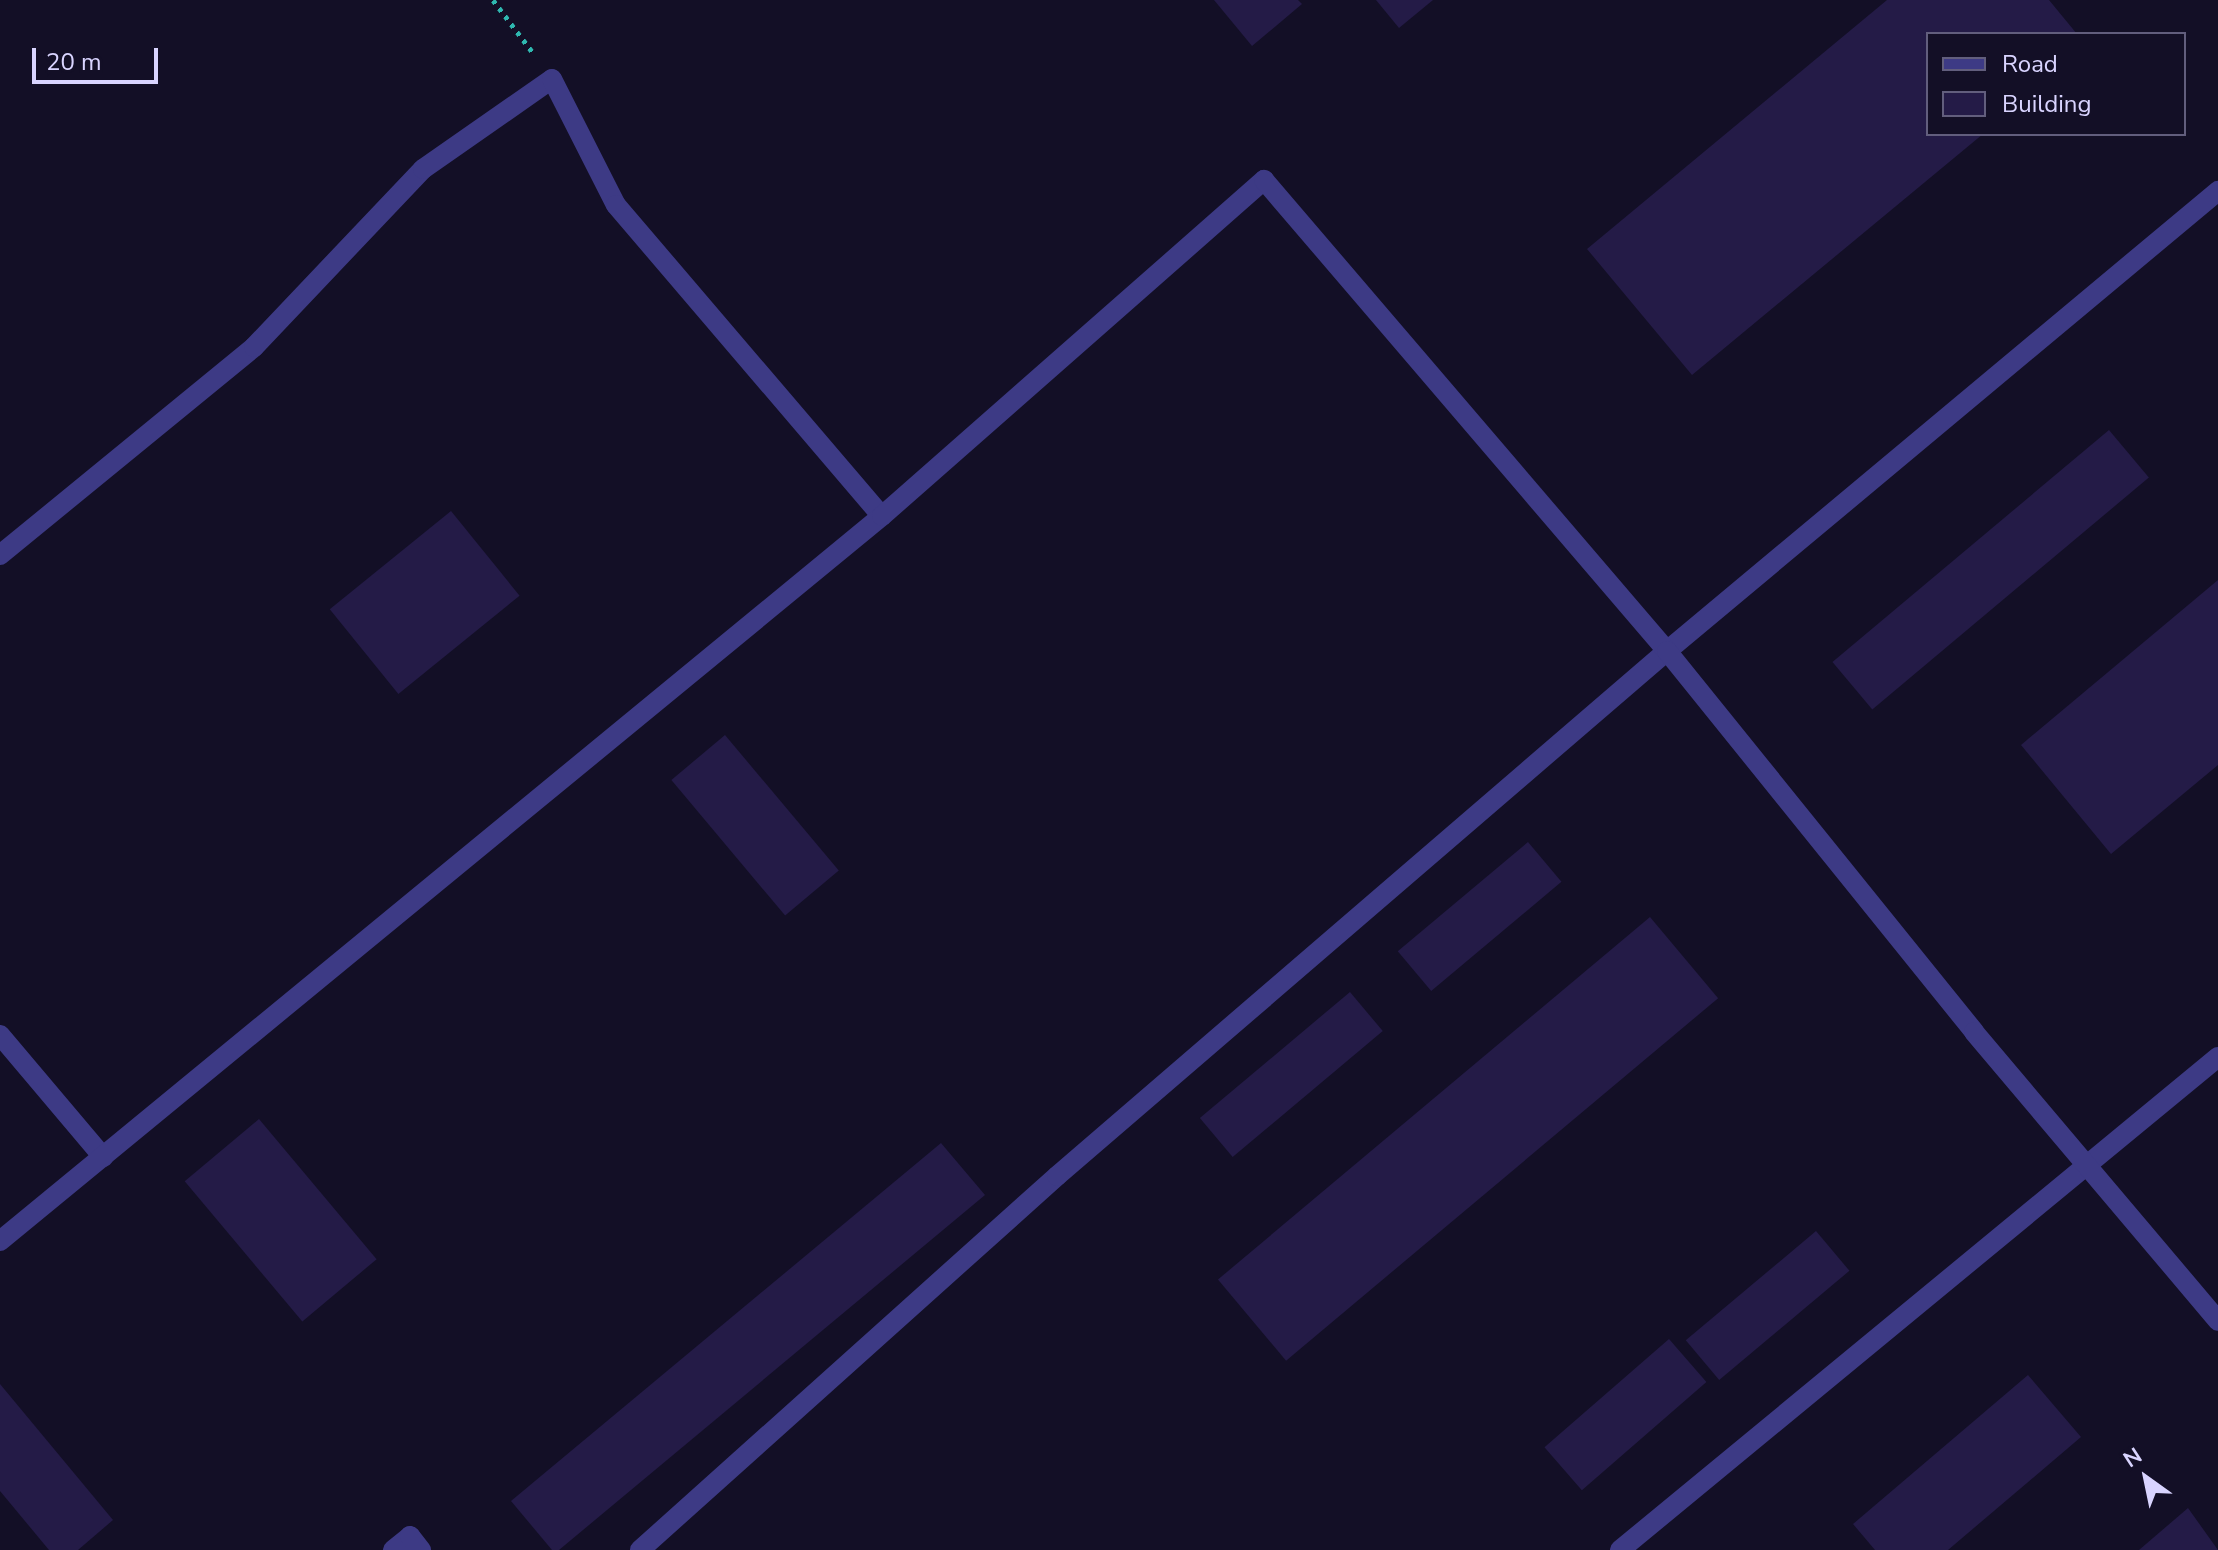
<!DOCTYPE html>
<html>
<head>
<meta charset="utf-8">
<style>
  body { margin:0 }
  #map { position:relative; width:2218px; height:1550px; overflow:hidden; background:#130f26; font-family:"Nunito Sans",sans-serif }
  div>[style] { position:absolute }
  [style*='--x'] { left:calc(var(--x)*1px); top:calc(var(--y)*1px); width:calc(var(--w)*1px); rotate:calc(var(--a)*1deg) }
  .building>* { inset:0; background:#241b47; transform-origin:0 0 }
  .path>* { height:5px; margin-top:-2.5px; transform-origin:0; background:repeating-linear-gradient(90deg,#2fb8b0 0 4px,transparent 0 10px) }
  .service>* { height:20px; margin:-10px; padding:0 10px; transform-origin:10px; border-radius:10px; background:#3d3a85 }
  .minor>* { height:20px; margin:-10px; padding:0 10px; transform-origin:10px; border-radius:10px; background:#3d3a85 }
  span { translate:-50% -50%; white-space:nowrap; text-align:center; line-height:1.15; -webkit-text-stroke:7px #130f26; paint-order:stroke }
  .legend { position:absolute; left:1926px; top:32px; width:260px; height:104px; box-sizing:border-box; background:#130f26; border:2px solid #625e7d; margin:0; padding:10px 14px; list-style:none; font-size:24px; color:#d9d4ff }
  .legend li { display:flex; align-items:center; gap:16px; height:40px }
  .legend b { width:40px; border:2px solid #625e7d }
  .north { position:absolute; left:2106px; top:1438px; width:80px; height:80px; -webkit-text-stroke:6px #130f26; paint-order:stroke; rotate:327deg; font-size:22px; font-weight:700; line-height:32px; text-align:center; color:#d9d4ff }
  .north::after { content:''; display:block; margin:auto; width:28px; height:36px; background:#d9d4ff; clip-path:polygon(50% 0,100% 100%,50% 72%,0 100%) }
  .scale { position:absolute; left:32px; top:48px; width:126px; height:36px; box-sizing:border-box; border:4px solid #d9d4ff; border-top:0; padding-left:10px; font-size:24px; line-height:28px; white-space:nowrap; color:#d9d4ff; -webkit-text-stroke:6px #130f26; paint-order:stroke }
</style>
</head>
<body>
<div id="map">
  <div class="building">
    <div style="clip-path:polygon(1214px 0,1298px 0,1302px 4px,1252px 46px)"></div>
    <div style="clip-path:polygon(1376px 0,1433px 0,1399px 28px)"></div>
    <div style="clip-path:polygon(1887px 0,2049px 0,2077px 34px,1928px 34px,1928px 134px,1983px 134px,1692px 375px,1587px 249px)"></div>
    <div style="left:2109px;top:430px;width:62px;height:361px;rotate:50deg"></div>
    <div style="left:451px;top:511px;width:109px;height:156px;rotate:51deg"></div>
    <div style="clip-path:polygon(2218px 580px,2218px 765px,2111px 854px,2021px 745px)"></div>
    <div style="left:725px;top:735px;width:177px;height:70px;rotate:50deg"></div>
    <div style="left:1528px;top:842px;width:52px;height:170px;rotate:50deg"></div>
    <div style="left:1650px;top:917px;width:106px;height:564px;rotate:50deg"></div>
    <div style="left:1350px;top:992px;width:51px;height:196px;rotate:50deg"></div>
    <div style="left:259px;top:1119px;width:183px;height:97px;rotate:50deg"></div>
    <div style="clip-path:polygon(941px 1143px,985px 1195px,559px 1550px,552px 1550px,511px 1501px)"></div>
    <div style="left:1816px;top:1231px;width:52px;height:170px;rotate:50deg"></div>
    <div style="left:1669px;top:1339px;width:57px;height:165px;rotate:49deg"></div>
    <div style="clip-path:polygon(2028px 1375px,2081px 1437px,1948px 1550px,1875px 1550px,1853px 1524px)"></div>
    <div style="clip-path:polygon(0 1384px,113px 1520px,78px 1550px,49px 1550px,0 1491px)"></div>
    <div style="clip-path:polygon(2188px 1508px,2218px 1550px,2139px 1550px)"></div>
  </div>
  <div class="path">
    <div style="--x:493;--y:0;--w:68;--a:52.8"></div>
  </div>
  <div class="service">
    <div style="--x:0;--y:555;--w:328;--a:-39.3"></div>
    <div style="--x:254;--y:347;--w:245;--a:-46.5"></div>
    <div style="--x:423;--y:169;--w:157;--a:-34.9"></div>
    <div style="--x:552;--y:79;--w:141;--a:63.1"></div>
    <div style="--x:616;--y:205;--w:409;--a:49.5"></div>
    <div style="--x:0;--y:1035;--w:160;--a:49.8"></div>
    <div style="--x:0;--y:1241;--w:1142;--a:-39.42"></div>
    <div style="--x:882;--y:516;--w:509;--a:-41.33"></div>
    <div style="--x:393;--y:1550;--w:22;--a:-39"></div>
    <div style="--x:410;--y:1536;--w:18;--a:52"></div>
    <div style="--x:640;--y:1550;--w:560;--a:-41.89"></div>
    <div style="--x:1057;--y:1176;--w:805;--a:-40.72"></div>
    <div style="--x:1667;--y:651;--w:718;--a:-39.86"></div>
    <div style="--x:1620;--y:1550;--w:775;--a:-39.5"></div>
  </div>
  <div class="minor">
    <div style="--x:1264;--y:180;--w:620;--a:49.45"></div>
    <div style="--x:1667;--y:651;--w:489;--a:51.1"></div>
    <div style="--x:1974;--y:1032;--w:378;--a:49.8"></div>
  </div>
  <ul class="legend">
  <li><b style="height:10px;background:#3d3a85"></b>Road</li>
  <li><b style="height:22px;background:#241b47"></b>Building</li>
  </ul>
  <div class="north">N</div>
  <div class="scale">20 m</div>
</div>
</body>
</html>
